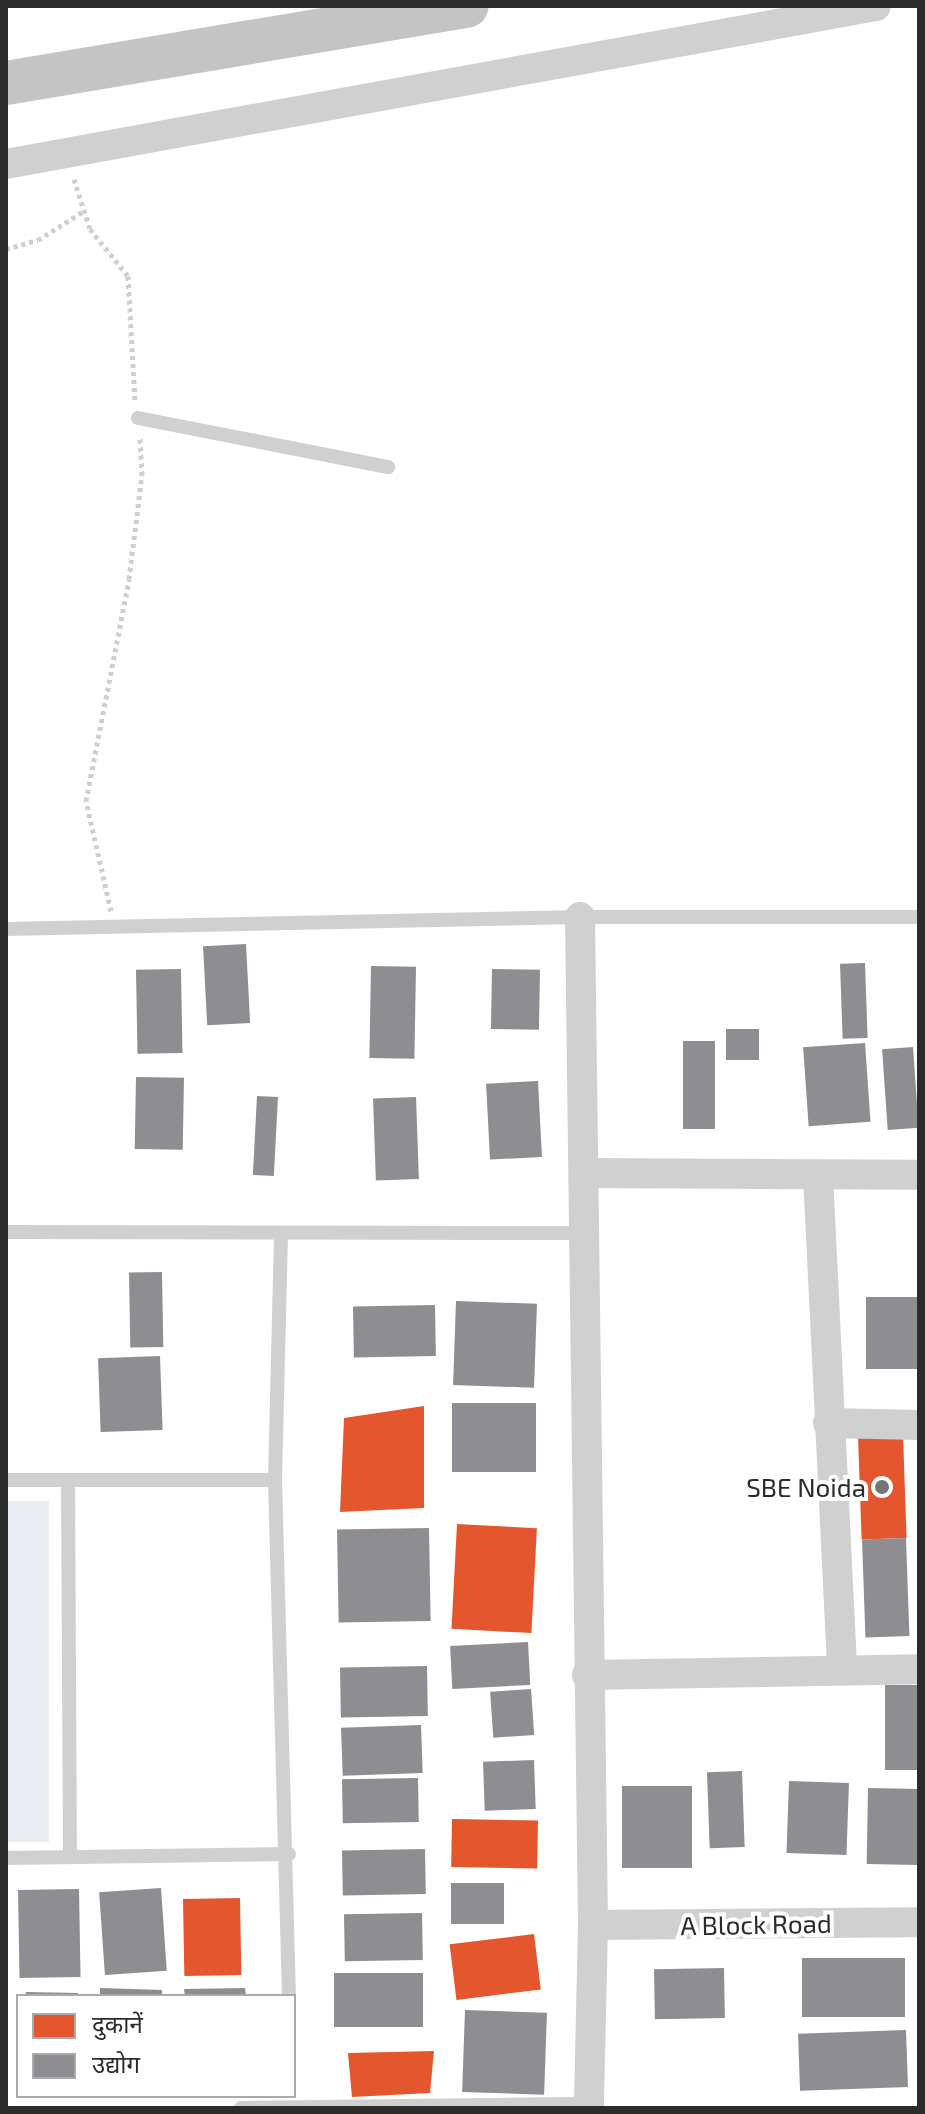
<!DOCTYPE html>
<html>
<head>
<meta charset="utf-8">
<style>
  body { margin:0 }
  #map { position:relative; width:925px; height:2114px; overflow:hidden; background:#fff; font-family:"Exo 2","Noto Sans Devanagari",sans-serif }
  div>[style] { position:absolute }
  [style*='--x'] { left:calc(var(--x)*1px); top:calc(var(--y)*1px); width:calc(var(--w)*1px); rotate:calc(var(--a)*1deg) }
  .green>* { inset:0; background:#eaeef3; transform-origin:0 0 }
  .shops>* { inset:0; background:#e4572e; transform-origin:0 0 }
  .industry>* { inset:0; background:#8d8d92; transform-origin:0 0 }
  .path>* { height:5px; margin-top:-2.5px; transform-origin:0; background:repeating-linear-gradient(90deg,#cfcfcf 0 4px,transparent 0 8px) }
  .lane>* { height:14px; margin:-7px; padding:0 7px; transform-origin:7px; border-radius:7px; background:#d0d0d0 }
  .street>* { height:30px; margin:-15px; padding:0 15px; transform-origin:15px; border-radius:15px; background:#d0d0d0 }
  .primary>* { height:44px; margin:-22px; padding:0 22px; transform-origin:22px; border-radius:22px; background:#c4c4c4 }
  .dots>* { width:22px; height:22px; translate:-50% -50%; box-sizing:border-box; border:4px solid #fff; border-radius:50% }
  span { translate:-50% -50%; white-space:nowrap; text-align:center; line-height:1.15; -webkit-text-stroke:8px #fff; paint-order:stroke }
  .poi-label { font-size:26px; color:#2b2b2b }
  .right { translate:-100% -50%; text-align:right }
  .street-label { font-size:26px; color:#2b2b2b }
  .frame { position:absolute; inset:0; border:8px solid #2b2b2b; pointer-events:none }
  .legend { position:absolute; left:16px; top:1994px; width:280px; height:104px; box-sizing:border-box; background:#fff; border:2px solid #aaa; margin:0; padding:10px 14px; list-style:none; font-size:24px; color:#2b2b2b }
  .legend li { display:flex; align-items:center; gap:16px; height:40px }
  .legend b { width:40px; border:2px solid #aaa }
</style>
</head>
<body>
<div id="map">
  <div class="green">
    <div style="left:6px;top:1501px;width:43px;height:341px"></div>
  </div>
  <div class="shops">
    <div style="clip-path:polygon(424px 1406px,424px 1508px,340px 1512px,344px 1418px)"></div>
    <div style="left:903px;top:1435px;width:103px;height:45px;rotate:88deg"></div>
    <div style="left:457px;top:1524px;width:80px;height:105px;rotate:3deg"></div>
    <div style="left:452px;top:1819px;width:86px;height:48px;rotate:1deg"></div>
    <div style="left:240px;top:1898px;width:77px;height:57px;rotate:89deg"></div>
    <div style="left:534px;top:1934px;width:56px;height:85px;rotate:83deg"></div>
    <div style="clip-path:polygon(434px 2051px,430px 2093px,352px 2097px,348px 2053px)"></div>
  </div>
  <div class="industry">
    <div style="left:246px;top:944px;width:79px;height:43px;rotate:87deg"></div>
    <div style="left:865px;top:963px;width:75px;height:25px;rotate:88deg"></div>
    <div style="left:371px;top:966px;width:45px;height:92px;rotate:1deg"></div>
    <div style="left:181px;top:969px;width:84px;height:45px;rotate:89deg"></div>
    <div style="left:492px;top:969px;width:48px;height:60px;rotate:1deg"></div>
    <div style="left:726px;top:1029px;width:33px;height:31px"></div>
    <div style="left:683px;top:1041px;width:32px;height:88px"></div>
    <div style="left:865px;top:1043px;width:79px;height:62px;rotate:86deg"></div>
    <div style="left:913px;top:1047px;width:81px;height:31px;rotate:86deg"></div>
    <div style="left:136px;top:1077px;width:48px;height:72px;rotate:1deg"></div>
    <div style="left:538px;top:1081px;width:76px;height:52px;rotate:87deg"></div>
    <div style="left:257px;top:1096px;width:21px;height:79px;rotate:3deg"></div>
    <div style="left:416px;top:1097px;width:82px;height:43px;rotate:88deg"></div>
    <div style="left:162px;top:1272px;width:75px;height:33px;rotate:89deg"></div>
    <div style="left:919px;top:1297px;width:72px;height:53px;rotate:90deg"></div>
    <div style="left:456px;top:1301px;width:81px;height:84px;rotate:2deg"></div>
    <div style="left:435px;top:1305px;width:51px;height:82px;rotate:89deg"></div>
    <div style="left:160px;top:1356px;width:74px;height:62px;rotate:88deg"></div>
    <div style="left:452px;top:1403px;width:84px;height:69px"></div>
    <div style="left:429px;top:1528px;width:93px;height:92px;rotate:89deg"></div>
    <div style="left:906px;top:1538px;width:98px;height:44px;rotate:88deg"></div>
    <div style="left:528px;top:1642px;width:43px;height:78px;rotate:87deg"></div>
    <div style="left:427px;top:1666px;width:50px;height:87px;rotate:89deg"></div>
    <div style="left:885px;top:1685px;width:34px;height:85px"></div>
    <div style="left:531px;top:1689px;width:46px;height:41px;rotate:86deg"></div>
    <div style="left:421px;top:1725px;width:48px;height:80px;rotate:88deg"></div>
    <div style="left:534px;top:1760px;width:49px;height:51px;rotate:88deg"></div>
    <div style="left:742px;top:1771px;width:76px;height:35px;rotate:88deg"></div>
    <div style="left:418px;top:1778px;width:44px;height:76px;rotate:89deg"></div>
    <div style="left:789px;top:1781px;width:60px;height:72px;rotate:2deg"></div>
    <div style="left:622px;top:1786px;width:70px;height:82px"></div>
    <div style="left:868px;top:1788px;width:51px;height:76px;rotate:1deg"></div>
    <div style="left:425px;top:1849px;width:45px;height:83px;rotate:89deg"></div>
    <div style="left:504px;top:1883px;width:41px;height:53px;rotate:90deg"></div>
    <div style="left:161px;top:1888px;width:83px;height:62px;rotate:86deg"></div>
    <div style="left:79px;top:1889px;width:88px;height:61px;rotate:89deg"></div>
    <div style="left:422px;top:1913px;width:47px;height:78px;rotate:89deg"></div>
    <div style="left:905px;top:1958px;width:59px;height:103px;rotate:90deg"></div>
    <div style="left:724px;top:1968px;width:50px;height:70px;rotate:89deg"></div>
    <div style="left:334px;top:1973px;width:89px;height:54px"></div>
    <div style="clip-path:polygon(100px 1988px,162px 1990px,162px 1996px,100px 1996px)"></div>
    <div style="clip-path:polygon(245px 1988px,246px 1996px,185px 1996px,184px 1989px)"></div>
    <div style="clip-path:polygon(26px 1992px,78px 1993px,78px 1996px,26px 1996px)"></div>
    <div style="left:465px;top:2010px;width:82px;height:82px;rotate:2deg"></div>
    <div style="left:906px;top:2030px;width:57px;height:108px;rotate:88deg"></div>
  </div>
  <div class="path">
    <div style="--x:74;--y:179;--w:52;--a:72.3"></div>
    <div style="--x:90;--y:229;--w:60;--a:51"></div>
    <div style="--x:128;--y:276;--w:124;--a:86.8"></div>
    <div style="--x:6;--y:249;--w:33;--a:-16"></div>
    <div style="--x:38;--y:240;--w:52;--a:-32.5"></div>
    <div style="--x:111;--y:911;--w:113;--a:-102.8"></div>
    <div style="--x:86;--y:801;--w:226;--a:-79"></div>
    <div style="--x:129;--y:579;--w:105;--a:-82.9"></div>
    <div style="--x:142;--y:475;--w:38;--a:-93"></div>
  </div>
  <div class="lane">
    <div style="--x:138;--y:418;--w:255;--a:11.1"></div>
    <div style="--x:6;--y:929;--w:574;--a:-1.2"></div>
    <div style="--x:580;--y:917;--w:339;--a:0"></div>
    <div style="--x:6;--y:1232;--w:578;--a:0.1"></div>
    <div style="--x:281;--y:1235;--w:245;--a:91.4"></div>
    <div style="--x:275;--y:1480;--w:516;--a:88.45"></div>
    <div style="--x:6;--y:1480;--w:269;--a:0"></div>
    <div style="--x:68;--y:1480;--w:377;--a:89.7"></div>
    <div style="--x:6;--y:1858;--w:283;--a:-0.8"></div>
    <div style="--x:241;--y:2108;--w:348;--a:-0.7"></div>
  </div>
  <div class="street">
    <div style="--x:6;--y:164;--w:884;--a:-10.29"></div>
    <div style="--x:580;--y:917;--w:1008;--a:89.26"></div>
    <div style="--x:593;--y:1925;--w:183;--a:91.3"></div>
    <div style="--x:584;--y:1173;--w:335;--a:0.3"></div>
    <div style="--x:818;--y:1175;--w:496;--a:87.2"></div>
    <div style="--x:828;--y:1423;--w:91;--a:1.3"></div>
    <div style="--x:587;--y:1675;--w:332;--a:-1"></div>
    <div style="--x:593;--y:1925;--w:326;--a:-0.5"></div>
  </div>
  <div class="primary">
    <div style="--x:6;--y:83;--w:467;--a:-9.5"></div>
  </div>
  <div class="dots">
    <div style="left:882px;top:1487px;background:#757575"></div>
  </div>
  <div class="poi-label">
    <span class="right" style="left:866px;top:1487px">SBE Noida</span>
  </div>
  <div class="street-label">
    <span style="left:756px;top:1924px;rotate:-1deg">A Block Road</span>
  </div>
  <div class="frame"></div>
  <ul class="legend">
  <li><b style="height:22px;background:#e4572e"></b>दुकानें</li>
  <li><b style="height:22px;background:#8d8d92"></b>उद्योग</li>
  </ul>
</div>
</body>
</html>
